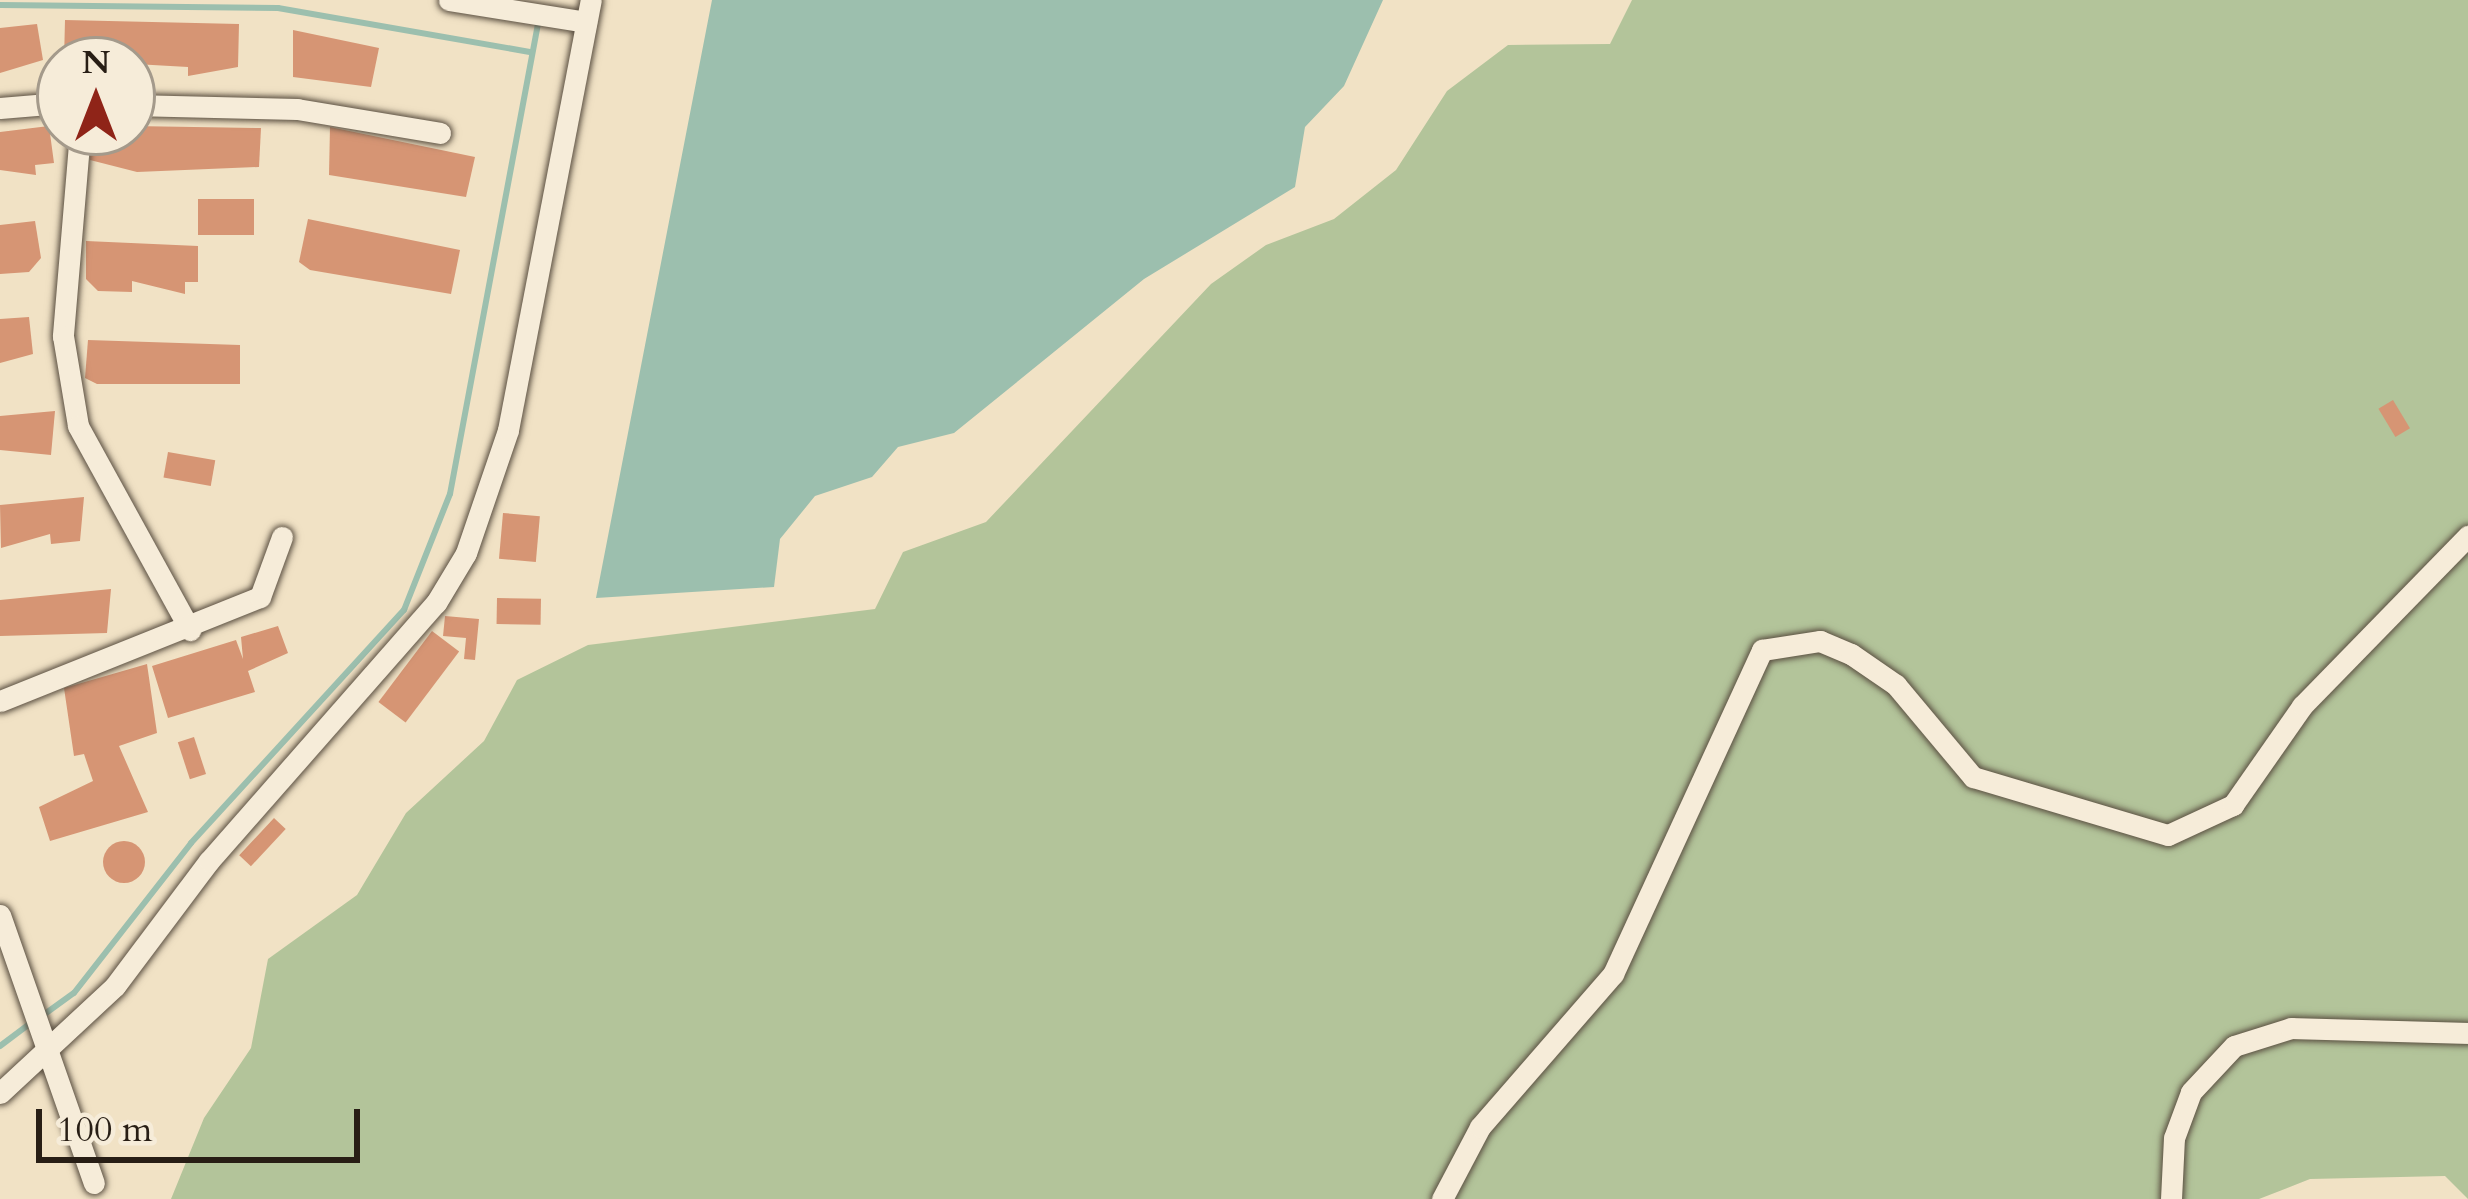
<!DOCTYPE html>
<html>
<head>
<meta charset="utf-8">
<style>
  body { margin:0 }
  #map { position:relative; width:2468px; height:1199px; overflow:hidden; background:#f1e2c5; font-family:Cardo,serif }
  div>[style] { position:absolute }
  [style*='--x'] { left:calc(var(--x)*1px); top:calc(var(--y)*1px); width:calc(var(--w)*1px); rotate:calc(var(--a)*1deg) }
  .green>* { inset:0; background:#b3c49a }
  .water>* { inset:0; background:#9cbfae }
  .stream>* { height:6px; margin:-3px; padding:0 3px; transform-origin:3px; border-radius:3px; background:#9cbfae }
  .building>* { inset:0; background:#d69574; transform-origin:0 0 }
  .round { border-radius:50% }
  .roads { filter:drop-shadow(0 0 3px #5a4f41) drop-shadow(0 0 3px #5a4f41) }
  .street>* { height:21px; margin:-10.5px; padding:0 10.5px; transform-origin:10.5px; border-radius:10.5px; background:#f6ecd9 }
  span { translate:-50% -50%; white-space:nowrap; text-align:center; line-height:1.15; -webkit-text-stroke:10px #f6ecd9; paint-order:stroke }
  .north { position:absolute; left:36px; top:36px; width:120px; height:120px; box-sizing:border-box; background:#f6ecd9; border:3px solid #a49a8b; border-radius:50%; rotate:0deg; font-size:33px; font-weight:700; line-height:48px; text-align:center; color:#281e15 }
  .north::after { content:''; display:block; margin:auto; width:42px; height:54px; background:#8f2418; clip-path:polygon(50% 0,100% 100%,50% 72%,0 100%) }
  .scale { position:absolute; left:36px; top:1109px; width:324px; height:54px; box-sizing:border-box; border:6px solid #281e15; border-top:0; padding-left:15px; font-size:36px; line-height:42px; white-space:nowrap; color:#281e15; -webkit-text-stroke:9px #f6ecd9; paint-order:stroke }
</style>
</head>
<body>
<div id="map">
  <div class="green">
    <div style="clip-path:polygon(1632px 0,2468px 0,2468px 1199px,2445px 1176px,2310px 1179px,2259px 1199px,171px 1199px,204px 1118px,251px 1048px,268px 959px,357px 895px,406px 813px,484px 741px,517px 680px,588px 645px,875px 609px,903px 552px,986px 522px,1211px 284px,1266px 245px,1334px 219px,1396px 170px,1447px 91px,1508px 45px,1610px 44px)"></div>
  </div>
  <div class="water">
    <div style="clip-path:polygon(712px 0,1383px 0,1344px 86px,1305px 127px,1295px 187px,1144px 279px,954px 433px,898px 447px,872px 477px,815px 496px,780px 539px,774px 587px,596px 598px)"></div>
  </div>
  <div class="stream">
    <div style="--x:0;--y:5;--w:278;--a:0.6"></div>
    <div style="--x:278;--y:8;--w:257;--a:9.9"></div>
    <div style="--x:42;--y:1016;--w:39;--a:-36"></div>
    <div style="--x:74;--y:993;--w:190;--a:-52"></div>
    <div style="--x:191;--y:843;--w:316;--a:-47.6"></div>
    <div style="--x:404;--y:610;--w:125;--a:-68.4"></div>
    <div style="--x:450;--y:494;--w:480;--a:-79.4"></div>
    <div style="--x:0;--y:1046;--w:39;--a:-37"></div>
  </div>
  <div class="building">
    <div style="clip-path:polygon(65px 20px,239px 24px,238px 67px,188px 76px,188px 67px,64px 60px)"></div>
    <div style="clip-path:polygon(37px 24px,43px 60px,0 73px,0 28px)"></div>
    <div style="clip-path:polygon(293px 30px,379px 48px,371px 87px,293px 77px)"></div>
    <div style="clip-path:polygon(49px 126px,54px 163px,35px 165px,36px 175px,0 170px,0 132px)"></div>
    <div style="clip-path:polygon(132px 126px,261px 128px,259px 167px,137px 172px,90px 160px,91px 132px)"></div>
    <div style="clip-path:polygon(330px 127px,475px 157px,466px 197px,329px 175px)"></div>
    <div style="left:198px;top:199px;width:56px;height:36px"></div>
    <div style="clip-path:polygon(308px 219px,460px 250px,451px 294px,310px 270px,299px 262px)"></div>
    <div style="clip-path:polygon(35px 221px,41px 258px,29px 272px,0 274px,0 225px)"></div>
    <div style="clip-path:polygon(86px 241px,198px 246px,198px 282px,185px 282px,185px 294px,132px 281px,132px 292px,98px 291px,86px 279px)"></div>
    <div style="clip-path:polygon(29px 317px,33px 354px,0 363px,0 319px)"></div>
    <div style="clip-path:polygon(88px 340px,240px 345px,240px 384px,97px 384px,85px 378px)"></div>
    <div style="left:2393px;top:400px;width:33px;height:17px;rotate:59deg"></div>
    <div style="clip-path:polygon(55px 411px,51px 455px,0 450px,0 416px)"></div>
    <div style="left:168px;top:452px;width:48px;height:26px;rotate:10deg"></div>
    <div style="clip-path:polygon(84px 497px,80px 541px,51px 544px,50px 534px,1px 548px,0 505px)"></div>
    <div style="left:503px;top:513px;width:37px;height:46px;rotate:5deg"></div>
    <div style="clip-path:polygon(111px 589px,107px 633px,0 636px,0 600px)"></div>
    <div style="left:497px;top:598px;width:44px;height:26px;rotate:1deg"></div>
    <div style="clip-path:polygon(445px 616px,479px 619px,475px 660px,464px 659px,466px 638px,443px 636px)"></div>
    <div style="clip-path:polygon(278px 626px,288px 653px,248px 671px,255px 692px,168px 718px,152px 666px,236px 640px,243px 659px,241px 637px)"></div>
    <div style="left:432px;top:631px;width:34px;height:89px;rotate:37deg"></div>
    <div style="clip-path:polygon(147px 664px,157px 733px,119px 746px,148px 812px,50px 841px,39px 807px,93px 781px,84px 754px,74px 756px,64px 688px)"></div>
    <div style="left:194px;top:737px;width:39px;height:17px;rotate:72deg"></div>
    <div style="left:274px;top:818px;width:16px;height:51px;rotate:43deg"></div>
    <div class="round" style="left:103px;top:841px;width:42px;height:42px"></div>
  </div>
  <div class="roads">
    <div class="street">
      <div style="--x:449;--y:0;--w:139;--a:9.1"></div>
      <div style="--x:132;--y:105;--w:165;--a:1.4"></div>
      <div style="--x:297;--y:109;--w:145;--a:9.5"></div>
      <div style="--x:0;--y:108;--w:60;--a:-4.8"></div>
      <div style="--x:80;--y:132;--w:205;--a:94.8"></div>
      <div style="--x:63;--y:336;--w:91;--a:80.5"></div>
      <div style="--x:78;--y:426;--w:233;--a:61.2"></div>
      <div style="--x:0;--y:701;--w:280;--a:-21.8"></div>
      <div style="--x:260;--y:597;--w:64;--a:-69.9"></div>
      <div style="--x:0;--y:915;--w:284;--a:70.7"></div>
      <div style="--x:0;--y:1093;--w:157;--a:-42.9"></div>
      <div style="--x:115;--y:986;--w:156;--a:-53.1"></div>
      <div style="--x:209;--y:861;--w:344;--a:-48.7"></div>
      <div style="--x:436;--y:603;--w:58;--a:-59"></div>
      <div style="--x:466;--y:553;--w:130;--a:-71.1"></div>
      <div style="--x:508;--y:430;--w:438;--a:-79.1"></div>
      <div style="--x:1442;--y:1199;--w:81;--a:-62.2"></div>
      <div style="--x:1480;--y:1127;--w:203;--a:-49"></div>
      <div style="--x:1613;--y:974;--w:357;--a:-65.3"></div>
      <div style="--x:1762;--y:650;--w:59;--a:-8.8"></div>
      <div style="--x:1820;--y:641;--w:34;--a:23"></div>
      <div style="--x:1851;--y:654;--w:55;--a:34.6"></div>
      <div style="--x:1896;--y:685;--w:120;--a:50.1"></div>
      <div style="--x:1973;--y:777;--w:203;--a:16.6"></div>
      <div style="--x:2168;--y:835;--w:72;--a:-24.8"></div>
      <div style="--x:2233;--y:805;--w:121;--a:-55.1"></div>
      <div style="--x:2302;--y:706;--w:238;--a:-45.7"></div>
      <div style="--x:2171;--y:1199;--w:61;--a:-87.2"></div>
      <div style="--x:2174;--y:1138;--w:49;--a:-69.7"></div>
      <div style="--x:2191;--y:1092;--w:63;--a:-46.9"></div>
      <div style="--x:2234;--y:1046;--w:60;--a:-17.5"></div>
      <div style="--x:2291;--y:1028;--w:177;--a:1.6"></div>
    </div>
  </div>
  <div class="north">N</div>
  <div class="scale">100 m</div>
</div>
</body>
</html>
